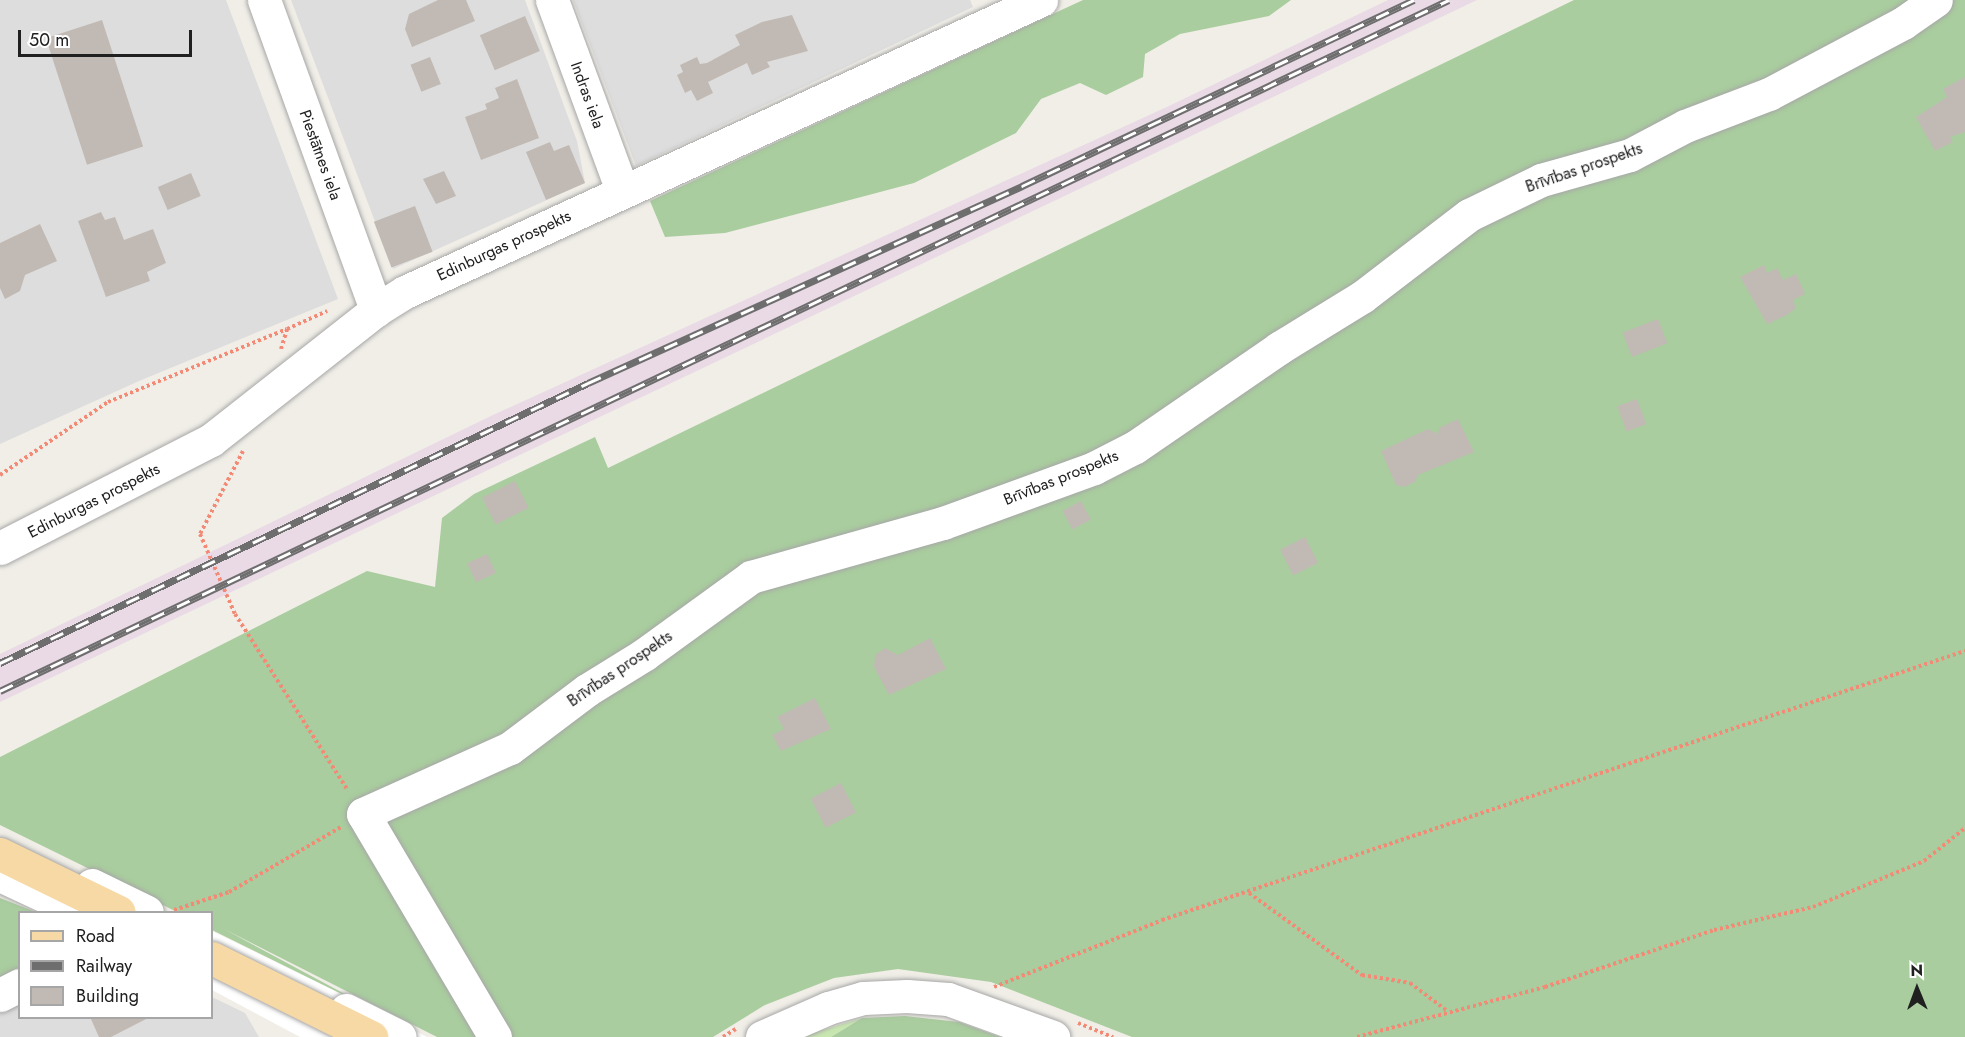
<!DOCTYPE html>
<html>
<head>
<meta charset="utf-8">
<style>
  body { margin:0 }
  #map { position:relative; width:1965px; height:1037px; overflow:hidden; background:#f0eee7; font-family:Jost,sans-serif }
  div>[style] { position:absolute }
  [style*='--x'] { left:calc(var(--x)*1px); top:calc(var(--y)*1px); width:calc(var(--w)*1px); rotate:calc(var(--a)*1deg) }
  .residential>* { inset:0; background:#dedddd }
  .industrial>* { inset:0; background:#e9dae5 }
  .grass>* { inset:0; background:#c8e7b0 }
  .forest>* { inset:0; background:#a9cd9e }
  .pier>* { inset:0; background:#fff }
  .building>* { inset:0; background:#c1bab4; transform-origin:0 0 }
  .path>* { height:4px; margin-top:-2px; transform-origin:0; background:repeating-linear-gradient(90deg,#f38a76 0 3px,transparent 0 6px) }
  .roads { filter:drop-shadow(0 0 2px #a7a7a7) drop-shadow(0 0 2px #a7a7a7) }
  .minor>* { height:33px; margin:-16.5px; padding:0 16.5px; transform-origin:16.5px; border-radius:16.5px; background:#fff }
  .major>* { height:33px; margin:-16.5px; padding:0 16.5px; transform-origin:16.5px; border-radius:16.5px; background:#f7d9a5 }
  .rail>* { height:7px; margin-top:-3.5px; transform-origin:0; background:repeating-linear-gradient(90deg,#fff 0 14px,#6e6e6e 0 28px); box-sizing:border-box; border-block:2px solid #6e6e6e }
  span { translate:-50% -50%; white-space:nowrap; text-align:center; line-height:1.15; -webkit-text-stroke:5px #fff; paint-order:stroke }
  .street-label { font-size:16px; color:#202020 }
  .legend { position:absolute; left:18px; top:911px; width:195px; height:108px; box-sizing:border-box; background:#fff; border:2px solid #a6a6a6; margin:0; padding:8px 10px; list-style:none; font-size:18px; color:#202020 }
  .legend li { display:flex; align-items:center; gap:12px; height:30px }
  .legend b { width:30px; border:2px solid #a6a6a6 }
  .north { position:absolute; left:1887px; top:959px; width:60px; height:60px; -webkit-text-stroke:4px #fff; paint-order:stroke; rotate:359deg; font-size:16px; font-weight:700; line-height:24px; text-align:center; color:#202020 }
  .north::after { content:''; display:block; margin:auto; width:21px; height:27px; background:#202020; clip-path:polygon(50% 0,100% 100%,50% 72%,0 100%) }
  .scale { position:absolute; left:18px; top:30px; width:174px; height:27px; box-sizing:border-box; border:3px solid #202020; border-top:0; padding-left:8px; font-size:18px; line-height:21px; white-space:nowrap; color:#202020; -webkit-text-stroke:4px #fff; paint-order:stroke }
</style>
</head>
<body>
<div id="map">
  <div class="residential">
    <div style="clip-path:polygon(0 0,226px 0,338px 299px,139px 381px,0 444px)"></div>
    <div style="clip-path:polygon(291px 0,525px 0,577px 141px,585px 183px,393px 269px)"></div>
    <div style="clip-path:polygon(573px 0,970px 0,973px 7px,636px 166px)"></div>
    <div style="clip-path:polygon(212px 997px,245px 1013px,259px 1037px,0 1037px,0 1011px,19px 1002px,20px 1018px,212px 1018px)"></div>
  </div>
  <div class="industrial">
    <div style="clip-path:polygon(1388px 0,1477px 0,0 702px,0 654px,493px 415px,1169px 106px)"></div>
  </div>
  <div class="grass">
    <div style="clip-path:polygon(862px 1018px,831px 1037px,800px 1037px)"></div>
  </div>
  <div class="forest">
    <div style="clip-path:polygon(1083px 0,1291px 0,1269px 16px,1180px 34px,1145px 54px,1143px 77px,1106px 95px,1080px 83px,1041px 99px,1016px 133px,914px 183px,725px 233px,665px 237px,650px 201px)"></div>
    <div style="clip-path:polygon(1574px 0,1965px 0,1965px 1037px,1132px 1037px,991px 982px,898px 969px,834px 978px,765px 1005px,713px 1037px,437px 1037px,224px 929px,382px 1014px,212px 930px,212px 912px,177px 912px,0 825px,0 757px,367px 571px,435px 587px,442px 518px,474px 494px,595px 437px,608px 468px)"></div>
    <div style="clip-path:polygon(0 898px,36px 912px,20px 912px,19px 978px,0 985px)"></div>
    <div style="clip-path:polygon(905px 1016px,959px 1022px,1000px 1037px,831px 1037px,862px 1018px)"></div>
  </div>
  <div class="pier">
    <div style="clip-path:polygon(212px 931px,382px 1014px,427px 1037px,300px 1037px,212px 990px)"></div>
  </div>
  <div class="building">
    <div style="clip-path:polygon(438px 0,466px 0,475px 21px,412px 47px,405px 29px,409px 14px)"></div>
    <div style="clip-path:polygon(792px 15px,808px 51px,767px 62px,770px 67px,752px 75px,747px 63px,741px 66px,708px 82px,713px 93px,697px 101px,691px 90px,685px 93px,677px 75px,683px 72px,680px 65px,697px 57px,700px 64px,707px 63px,740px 45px,735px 35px,762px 22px)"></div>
    <div style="left:525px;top:16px;width:38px;height:49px;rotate:67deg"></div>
    <div style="left:102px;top:20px;width:133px;height:59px;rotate:72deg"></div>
    <div style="left:430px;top:57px;width:29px;height:21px;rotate:68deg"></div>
    <div style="clip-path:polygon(1965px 77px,1965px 132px,1950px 137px,1953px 142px,1935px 151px,1916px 117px,1947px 97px,1943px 89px)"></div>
    <div style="clip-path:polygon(517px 79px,539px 138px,481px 160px,465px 117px,487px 109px,485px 104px,499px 98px,495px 88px)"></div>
    <div style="clip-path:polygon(550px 142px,554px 151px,569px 145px,585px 183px,546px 200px,526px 152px)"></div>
    <div style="clip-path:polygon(444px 171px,456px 196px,436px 204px,423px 179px)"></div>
    <div style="left:191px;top:173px;width:25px;height:36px;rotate:67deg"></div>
    <div style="left:415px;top:206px;width:49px;height:44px;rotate:69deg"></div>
    <div style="clip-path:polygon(101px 212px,105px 220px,115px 217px,124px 240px,153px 229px,166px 263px,147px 272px,150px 281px,106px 297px,78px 221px)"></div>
    <div style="clip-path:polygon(40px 224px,57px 261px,25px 275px,20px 291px,5px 299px,0 288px,0 243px)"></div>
    <div style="clip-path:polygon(1764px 265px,1767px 273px,1777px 268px,1783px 280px,1796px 274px,1805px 294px,1793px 300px,1796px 308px,1787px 315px,1767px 324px,1740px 277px)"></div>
    <div style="left:1658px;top:319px;width:26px;height:38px;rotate:69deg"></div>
    <div style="left:1637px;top:399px;width:27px;height:21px;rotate:70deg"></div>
    <div style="clip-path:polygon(1458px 419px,1474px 452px,1418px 475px,1415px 482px,1404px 487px,1396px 485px,1381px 451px,1428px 429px,1438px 434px,1439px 428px)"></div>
    <div style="left:515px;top:481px;width:30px;height:37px;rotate:63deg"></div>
    <div style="left:1081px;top:501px;width:21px;height:21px;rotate:62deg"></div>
    <div style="left:1305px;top:537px;width:29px;height:28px;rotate:63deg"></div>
    <div style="left:487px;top:554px;width:21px;height:22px;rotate:65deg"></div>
    <div style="clip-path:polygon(930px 638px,946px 669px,889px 695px,874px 667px,875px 655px,885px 648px,898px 655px)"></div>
    <div style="clip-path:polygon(815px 698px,831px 729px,781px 751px,772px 735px,784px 729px,777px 717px)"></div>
    <div style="left:841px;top:783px;width:33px;height:34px;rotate:63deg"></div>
    <div style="clip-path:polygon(90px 1017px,150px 1017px,111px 1037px,99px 1037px)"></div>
  </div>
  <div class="path">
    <div style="--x:281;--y:349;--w:21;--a:-73"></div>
    <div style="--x:287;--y:329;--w:44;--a:-24.2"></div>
    <div style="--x:243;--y:451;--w:93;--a:117.4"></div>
    <div style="--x:200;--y:534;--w:87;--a:66.4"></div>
    <div style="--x:235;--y:614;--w:210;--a:57.4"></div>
    <div style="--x:0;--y:475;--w:130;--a:-34.1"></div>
    <div style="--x:108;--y:402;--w:193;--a:-22.2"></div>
    <div style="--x:1249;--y:893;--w:140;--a:36"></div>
    <div style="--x:1362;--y:975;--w:49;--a:9.5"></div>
    <div style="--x:1410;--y:983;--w:45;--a:36.9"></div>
    <div style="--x:174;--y:910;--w:58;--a:-18.1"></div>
    <div style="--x:229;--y:892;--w:129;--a:-30.1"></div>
    <div style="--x:994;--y:987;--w:181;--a:-21.7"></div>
    <div style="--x:1162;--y:920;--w:847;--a:-18.52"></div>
    <div style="--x:1078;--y:1023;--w:38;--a:22"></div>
    <div style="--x:723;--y:1037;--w:15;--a:-32"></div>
    <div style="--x:1357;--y:1037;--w:195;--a:-14.9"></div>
    <div style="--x:1545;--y:987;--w:178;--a:-18.6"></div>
    <div style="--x:1714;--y:930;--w:102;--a:-13.1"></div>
    <div style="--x:1813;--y:907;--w:120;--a:-22.5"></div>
    <div style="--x:1924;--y:861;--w:53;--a:-38.8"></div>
  </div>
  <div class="roads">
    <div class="minor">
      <div style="--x:264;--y:0;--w:330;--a:70.1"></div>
      <div style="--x:552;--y:0;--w:202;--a:69.8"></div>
      <div style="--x:0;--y:548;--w:237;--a:-27.1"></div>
      <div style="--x:211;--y:440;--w:210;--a:-38.2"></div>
      <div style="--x:376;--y:310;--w:34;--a:-32"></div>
      <div style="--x:405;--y:292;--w:700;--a:-24.66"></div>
      <div style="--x:0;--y:875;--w:87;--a:25.1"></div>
      <div style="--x:92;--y:885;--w:61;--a:26.1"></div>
      <div style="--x:0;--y:995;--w:22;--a:-27"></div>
      <div style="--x:346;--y:1010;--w:60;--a:26.6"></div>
      <div style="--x:495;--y:1037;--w:259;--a:-120.6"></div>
      <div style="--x:363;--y:814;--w:161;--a:-24.2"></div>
      <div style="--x:510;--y:748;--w:96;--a:-37"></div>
      <div style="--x:587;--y:690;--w:68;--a:-31.8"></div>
      <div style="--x:645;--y:654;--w:131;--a:-36"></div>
      <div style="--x:751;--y:577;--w:199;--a:-15.7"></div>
      <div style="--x:943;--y:523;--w:161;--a:-20"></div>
      <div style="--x:1094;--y:468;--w:46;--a:-27.1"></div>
      <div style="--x:1135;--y:447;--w:175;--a:-34.5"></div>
      <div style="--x:1279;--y:348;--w:97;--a:-31.6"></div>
      <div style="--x:1362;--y:297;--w:135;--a:-37.5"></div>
      <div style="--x:1469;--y:215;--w:80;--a:-25.9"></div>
      <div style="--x:1541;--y:180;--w:92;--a:-15.7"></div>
      <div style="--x:1630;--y:155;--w:62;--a:-27.8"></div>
      <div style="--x:1685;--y:126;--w:90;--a:-20.9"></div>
      <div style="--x:1769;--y:94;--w:152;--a:-27.9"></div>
      <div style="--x:1903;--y:23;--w:40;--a:-34.9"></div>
      <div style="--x:762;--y:1037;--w:72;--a:-23.7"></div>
      <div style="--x:828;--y:1008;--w:36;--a:-16"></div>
      <div style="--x:863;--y:998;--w:44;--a:-2.6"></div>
      <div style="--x:907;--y:996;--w:41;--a:4.2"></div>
      <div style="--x:948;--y:999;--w:112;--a:19.9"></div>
    </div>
    <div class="major">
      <div style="--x:0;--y:854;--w:132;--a:26"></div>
      <div style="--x:212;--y:958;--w:178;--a:26.4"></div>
    </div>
  </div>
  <div class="rail">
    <div style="--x:0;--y:663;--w:651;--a:-25.46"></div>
    <div style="--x:588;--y:383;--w:477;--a:-24.4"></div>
    <div style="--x:1022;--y:186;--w:434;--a:-25.4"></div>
    <div style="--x:0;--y:691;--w:1605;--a:-25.5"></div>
  </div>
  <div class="street-label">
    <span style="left:587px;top:95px;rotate:70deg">Indras iela</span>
    <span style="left:320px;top:155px;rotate:70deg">Piestātnes iela</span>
    <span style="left:1584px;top:168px;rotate:-19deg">Brīvības prospekts</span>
    <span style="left:504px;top:246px;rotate:-25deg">Edinburgas prospekts</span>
    <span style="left:1061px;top:478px;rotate:-22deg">Brīvības prospekts</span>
    <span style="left:94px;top:501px;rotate:-27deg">Edinburgas prospekts</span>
    <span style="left:620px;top:669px;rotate:-34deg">Brīvības prospekts</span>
  </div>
  <ul class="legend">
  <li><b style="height:8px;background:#f7d9a5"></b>Road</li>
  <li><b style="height:8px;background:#6e6e6e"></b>Railway</li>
  <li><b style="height:16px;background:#c1bab4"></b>Building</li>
  </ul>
  <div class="north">N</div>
  <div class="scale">50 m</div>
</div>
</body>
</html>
